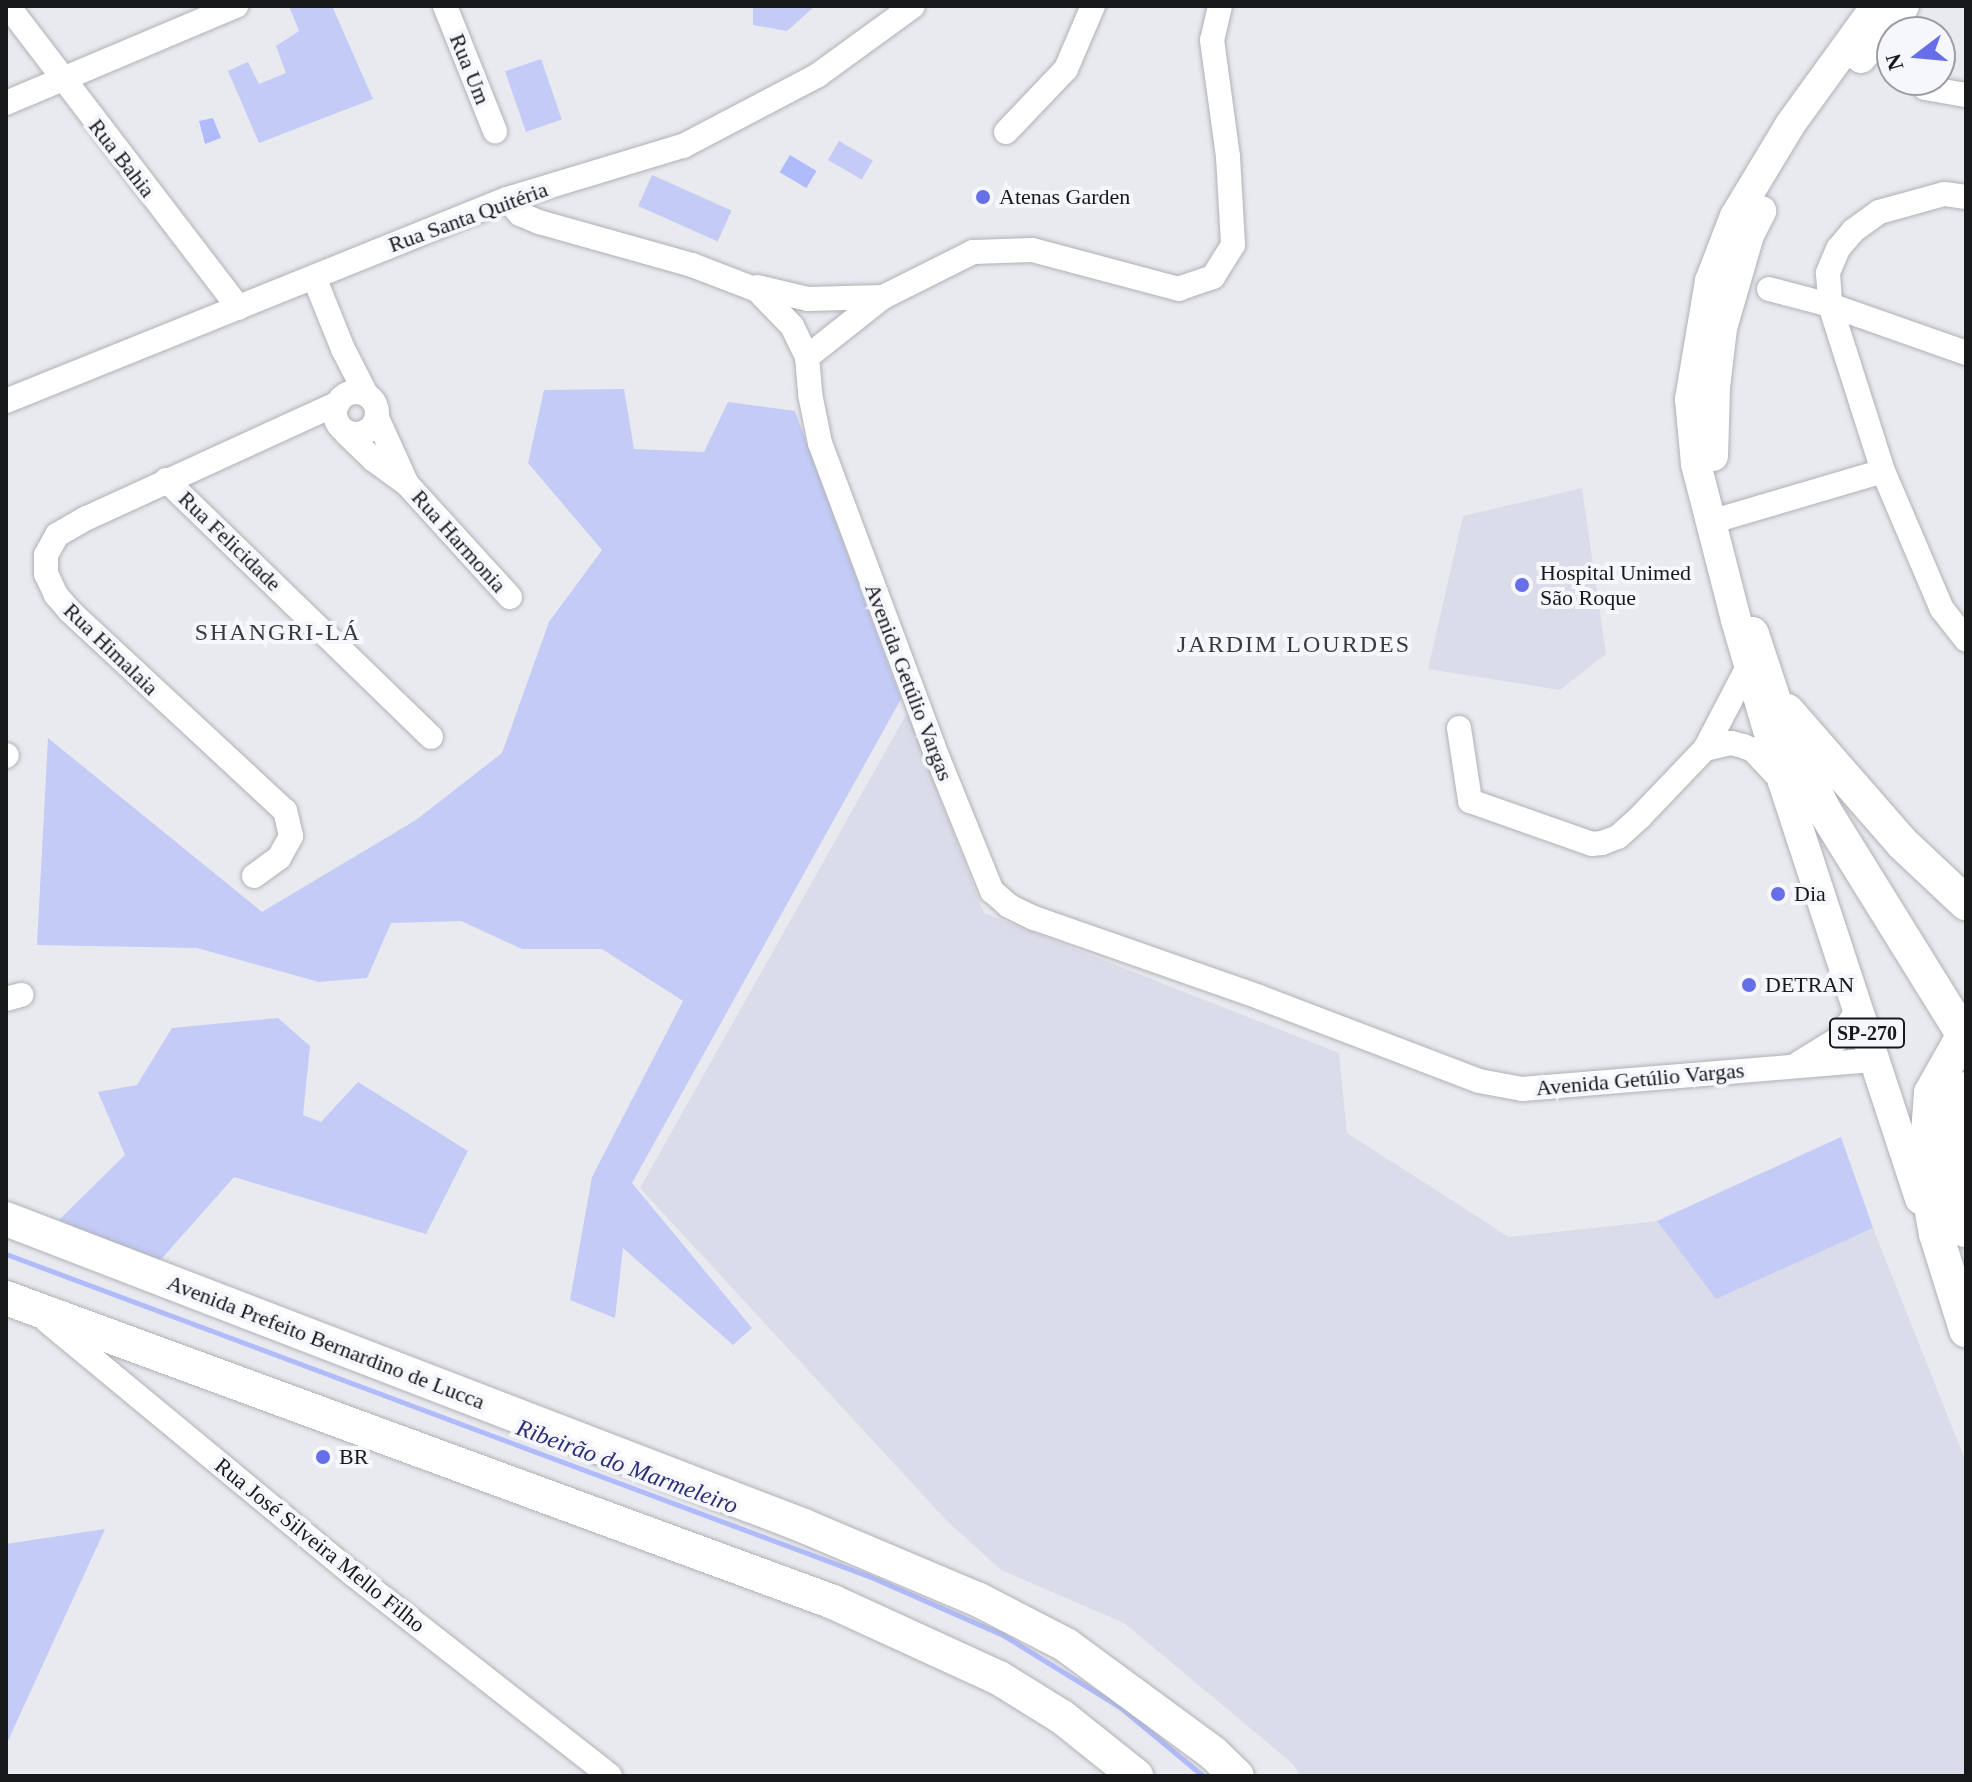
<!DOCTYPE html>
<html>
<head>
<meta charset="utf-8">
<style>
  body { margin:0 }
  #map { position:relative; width:1972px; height:1782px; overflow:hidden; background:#e9eaef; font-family:"Times New Roman",serif }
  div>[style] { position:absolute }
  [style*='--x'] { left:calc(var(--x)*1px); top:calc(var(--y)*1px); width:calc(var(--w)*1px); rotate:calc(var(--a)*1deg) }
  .built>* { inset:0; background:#dadce9 }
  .green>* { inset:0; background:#c3cbf6; transform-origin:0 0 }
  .water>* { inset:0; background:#afbbfa; transform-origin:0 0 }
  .stream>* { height:5px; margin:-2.5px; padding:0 2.5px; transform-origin:2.5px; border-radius:2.5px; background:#afbbfa }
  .roads { filter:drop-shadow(0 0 2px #b0b1b6) drop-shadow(0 0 2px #b0b1b6) }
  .minor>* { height:24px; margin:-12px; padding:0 12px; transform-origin:12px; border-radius:12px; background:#fff }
  .minor>.ring { margin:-12px; padding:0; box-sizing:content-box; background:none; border:24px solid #fff; border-radius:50% }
  .major>* { height:30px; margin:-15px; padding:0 15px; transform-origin:15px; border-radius:15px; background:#fff }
  .highway>* { height:34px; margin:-17px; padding:0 17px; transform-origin:17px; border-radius:17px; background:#fff }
  .dots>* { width:22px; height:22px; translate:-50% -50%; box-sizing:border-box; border:4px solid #f6f7fc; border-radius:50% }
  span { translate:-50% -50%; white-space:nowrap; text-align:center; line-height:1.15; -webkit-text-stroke:8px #f6f7fc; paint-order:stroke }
  .shield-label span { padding:2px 6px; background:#f6f7fc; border:2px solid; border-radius:6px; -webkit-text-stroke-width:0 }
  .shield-label { font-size:20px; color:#171819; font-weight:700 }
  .street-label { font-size:22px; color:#171819 }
  .poi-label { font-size:22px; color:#171819 }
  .left { translate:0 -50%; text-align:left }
  .neighbourhood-label { font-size:24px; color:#393a3e; letter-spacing:2px }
  .water-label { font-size:24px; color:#2b2e76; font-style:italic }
  .frame { position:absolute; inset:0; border:8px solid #171819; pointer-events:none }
  .north { position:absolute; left:1876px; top:16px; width:80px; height:80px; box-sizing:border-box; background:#f6f7fc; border:2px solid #9d9ea1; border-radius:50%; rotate:254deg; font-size:22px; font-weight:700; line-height:32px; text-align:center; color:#171819 }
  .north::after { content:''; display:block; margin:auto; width:28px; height:36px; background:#666fe8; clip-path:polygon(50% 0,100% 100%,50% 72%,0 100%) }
</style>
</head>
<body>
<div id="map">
  <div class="built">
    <div style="clip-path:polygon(1582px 488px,1606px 654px,1560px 690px,1428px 669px,1463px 516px)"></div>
    <div style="clip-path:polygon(907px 713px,984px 913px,1339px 1053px,1347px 1133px,1509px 1237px,1657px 1221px,1716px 1299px,1873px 1228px,1966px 1462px,1966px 1776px,1300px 1776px,1294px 1765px,1124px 1623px,1001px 1570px,946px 1520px,640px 1188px)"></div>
  </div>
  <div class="green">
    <div style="clip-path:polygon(289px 6px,332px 6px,373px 99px,259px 143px,228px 71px,248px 62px,259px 84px,286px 73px,276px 46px,299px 31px)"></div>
    <div style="clip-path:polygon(753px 6px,815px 6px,787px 31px,753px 25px)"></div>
    <div style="left:541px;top:59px;width:64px;height:38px;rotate:71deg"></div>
    <div style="left:839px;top:141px;width:39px;height:22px;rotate:30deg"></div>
    <div style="left:652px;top:175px;width:87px;height:34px;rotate:24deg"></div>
    <div style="clip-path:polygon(624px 389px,634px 449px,704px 452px,728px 402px,795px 411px,901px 699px,632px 1183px,752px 1328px,733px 1345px,623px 1248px,615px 1318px,570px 1300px,592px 1177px,683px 1001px,602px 949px,522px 949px,461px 921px,391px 923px,367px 978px,319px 982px,197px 948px,37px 945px,48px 738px,262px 912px,416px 820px,502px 753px,549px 622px,602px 550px,528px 463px,544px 390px)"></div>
    <div style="clip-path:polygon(278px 1018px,310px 1046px,303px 1115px,321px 1122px,358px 1082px,468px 1151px,426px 1234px,234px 1177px,156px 1265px,59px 1220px,125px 1155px,98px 1092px,137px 1085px,172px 1028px)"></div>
    <div style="clip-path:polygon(1841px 1137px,1873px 1228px,1716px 1299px,1657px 1221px)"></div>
    <div style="clip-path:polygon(105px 1529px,6px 1745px,6px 1544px)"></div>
  </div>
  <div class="water">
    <div style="clip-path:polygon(213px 118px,221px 138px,205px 144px,199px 121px)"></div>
    <div style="left:790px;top:155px;width:31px;height:20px;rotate:31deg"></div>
  </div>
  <div class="stream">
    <div style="--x:6;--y:1254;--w:923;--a:20.48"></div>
    <div style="--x:871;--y:1577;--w:144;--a:23.7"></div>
    <div style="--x:1003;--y:1635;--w:137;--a:31.6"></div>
    <div style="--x:1120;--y:1707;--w:108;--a:39.7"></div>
  </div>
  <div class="roads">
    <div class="minor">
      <div style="--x:8;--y:6;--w:380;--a:52.6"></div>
      <div style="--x:445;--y:6;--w:135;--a:68.2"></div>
      <div style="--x:1220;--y:6;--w:35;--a:103"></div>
      <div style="--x:1212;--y:40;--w:118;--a:82.2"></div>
      <div style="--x:1228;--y:157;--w:88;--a:86.7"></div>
      <div style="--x:1233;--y:245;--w:38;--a:122"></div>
      <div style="--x:1213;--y:277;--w:36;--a:161"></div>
      <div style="--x:1179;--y:289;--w:152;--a:-165.1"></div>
      <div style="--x:1032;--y:250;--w:59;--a:178.1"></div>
      <div style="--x:973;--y:252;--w:101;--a:153.4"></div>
      <div style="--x:883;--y:297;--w:97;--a:141.7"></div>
      <div style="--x:807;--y:357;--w:37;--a:85"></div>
      <div style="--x:810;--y:394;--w:50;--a:78.5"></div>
      <div style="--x:820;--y:443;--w:323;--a:69.5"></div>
      <div style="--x:933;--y:746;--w:157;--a:67.9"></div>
      <div style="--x:992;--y:891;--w:23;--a:41"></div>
      <div style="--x:1009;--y:906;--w:28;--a:26"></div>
      <div style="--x:1034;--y:918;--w:238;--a:19.3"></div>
      <div style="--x:1259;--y:997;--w:235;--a:20.9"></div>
      <div style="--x:1479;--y:1081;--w:44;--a:10.5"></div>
      <div style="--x:1522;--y:1089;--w:355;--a:-4.7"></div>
      <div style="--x:1925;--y:88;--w:42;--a:9.7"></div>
      <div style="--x:6;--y:103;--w:250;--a:-22.9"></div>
      <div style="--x:1006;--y:132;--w:87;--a:-46.4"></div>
      <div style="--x:1066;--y:69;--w:69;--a:-66.8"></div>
      <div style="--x:1966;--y:197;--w:22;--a:-172"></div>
      <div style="--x:1944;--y:194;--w:67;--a:164.5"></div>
      <div style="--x:1879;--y:212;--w:32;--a:144"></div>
      <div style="--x:1853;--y:231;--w:23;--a:130"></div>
      <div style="--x:1838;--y:249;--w:26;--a:113"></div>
      <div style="--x:1828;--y:273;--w:32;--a:86"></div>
      <div style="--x:1830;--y:305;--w:174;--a:72.3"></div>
      <div style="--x:1883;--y:471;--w:150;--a:66.9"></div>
      <div style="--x:1942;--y:609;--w:39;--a:52"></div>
      <div style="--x:507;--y:199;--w:20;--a:49"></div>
      <div style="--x:520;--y:214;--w:21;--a:23"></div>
      <div style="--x:539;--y:222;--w:159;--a:15.7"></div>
      <div style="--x:692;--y:265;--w:70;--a:21"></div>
      <div style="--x:757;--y:290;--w:50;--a:45.8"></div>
      <div style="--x:792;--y:326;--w:34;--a:64"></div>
      <div style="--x:314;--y:277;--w:78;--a:68.1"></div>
      <div style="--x:343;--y:349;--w:51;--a:62.9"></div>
      <div style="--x:757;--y:287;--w:52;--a:13.2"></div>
      <div style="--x:808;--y:299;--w:75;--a:-1.5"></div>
      <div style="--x:1769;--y:289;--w:63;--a:14.7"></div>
      <div style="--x:1830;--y:305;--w:144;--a:19.4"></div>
      <div class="ring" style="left:335px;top:392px;width:18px;height:18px"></div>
      <div style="--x:6;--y:401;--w:540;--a:-21.96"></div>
      <div style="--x:507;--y:199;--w:184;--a:-16.8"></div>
      <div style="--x:683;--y:146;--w:153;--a:-27.7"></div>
      <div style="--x:818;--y:75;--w:117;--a:-36"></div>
      <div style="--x:377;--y:418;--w:72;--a:65.6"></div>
      <div style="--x:346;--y:433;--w:39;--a:44"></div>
      <div style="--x:374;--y:460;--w:41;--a:36"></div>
      <div style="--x:407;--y:484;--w:153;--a:47.7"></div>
      <div style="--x:166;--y:480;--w:369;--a:44.1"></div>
      <div style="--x:1710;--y:522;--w:180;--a:-16.4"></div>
      <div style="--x:1459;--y:728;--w:74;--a:81.4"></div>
      <div style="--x:1470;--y:801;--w:129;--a:19.4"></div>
      <div style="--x:1592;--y:844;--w:10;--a:-6"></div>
      <div style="--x:1602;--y:843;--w:17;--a:-21"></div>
      <div style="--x:1618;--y:837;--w:30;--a:-42"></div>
      <div style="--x:1640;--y:817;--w:94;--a:-46.3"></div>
      <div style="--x:1705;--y:749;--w:95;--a:-62.4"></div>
      <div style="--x:1705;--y:749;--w:27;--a:-13"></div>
      <div style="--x:1731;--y:743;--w:12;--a:14"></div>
      <div style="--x:1743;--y:746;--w:11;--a:22"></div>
      <div style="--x:1753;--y:750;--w:44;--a:46.8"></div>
      <div style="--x:6;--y:756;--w:1;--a:-45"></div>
      <div style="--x:254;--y:876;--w:31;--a:-36"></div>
      <div style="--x:279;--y:858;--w:25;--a:-61"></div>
      <div style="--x:291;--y:836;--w:26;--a:-103"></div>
      <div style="--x:285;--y:811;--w:295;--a:-137.1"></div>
      <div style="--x:69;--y:610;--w:20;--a:-131"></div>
      <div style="--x:56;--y:595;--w:23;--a:-115"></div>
      <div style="--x:46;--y:574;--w:19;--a:-90"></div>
      <div style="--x:46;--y:555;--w:23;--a:-61"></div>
      <div style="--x:57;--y:535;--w:34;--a:-30"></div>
      <div style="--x:87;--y:518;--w:276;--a:-24.6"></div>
      <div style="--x:6;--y:999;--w:16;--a:-15"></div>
      <div style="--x:1799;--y:1063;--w:46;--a:-31.6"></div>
      <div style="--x:1838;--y:1039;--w:37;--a:-55"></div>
      <div style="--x:47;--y:1321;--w:398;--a:39.6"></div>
      <div style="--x:354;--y:1575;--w:325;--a:38.1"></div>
    </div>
    <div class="major">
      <div style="--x:1876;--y:6;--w:147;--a:125.9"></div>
      <div style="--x:1790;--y:125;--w:106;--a:121.1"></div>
      <div style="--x:1735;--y:216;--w:70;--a:111"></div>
      <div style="--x:1710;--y:281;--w:120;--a:99.6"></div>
      <div style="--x:1690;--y:399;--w:65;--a:84.7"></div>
      <div style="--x:1696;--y:464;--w:161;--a:75.6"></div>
      <div style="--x:1736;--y:620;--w:169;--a:73.8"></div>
      <div style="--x:1783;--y:782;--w:439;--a:71.8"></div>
      <div style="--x:1861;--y:58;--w:67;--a:-50.4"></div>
      <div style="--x:1713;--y:456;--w:69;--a:-88.3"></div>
      <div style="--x:1715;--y:387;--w:59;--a:-83.2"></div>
      <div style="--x:1722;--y:328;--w:97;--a:-73.8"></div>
      <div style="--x:1749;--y:235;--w:27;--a:-63"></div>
    </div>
    <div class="highway">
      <div style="--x:1752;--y:634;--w:99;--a:71.7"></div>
      <div style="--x:1783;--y:728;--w:92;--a:63.4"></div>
      <div style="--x:1824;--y:810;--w:269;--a:58.2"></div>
      <div style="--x:1787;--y:711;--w:175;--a:48.9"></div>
      <div style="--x:1902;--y:843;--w:88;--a:43.2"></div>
      <div style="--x:1966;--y:1039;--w:10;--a:143"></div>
      <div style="--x:1958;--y:1045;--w:55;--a:119.4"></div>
      <div style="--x:1931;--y:1093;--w:80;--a:94.3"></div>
      <div style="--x:1925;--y:1173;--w:62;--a:79.8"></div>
      <div style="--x:1936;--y:1234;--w:101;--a:72.6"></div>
      <div style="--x:1966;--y:1089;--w:42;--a:108"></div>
      <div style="--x:1953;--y:1129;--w:31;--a:94"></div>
      <div style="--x:1951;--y:1160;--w:72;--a:77.9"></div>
      <div style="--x:6;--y:1219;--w:855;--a:21.04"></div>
      <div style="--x:804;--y:1526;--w:190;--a:22.9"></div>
      <div style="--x:979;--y:1600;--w:98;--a:27.3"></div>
      <div style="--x:1066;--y:1645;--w:182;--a:36.3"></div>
      <div style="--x:1213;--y:1753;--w:33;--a:44"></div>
      <div style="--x:6;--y:1298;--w:881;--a:20.18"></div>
      <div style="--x:833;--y:1602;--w:183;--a:24.6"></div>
      <div style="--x:999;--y:1678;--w:74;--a:31.8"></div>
      <div style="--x:1062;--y:1717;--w:95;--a:38.6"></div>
    </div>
  </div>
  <div class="dots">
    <div style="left:983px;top:197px;background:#666fe8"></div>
    <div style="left:1522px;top:585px;background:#666fe8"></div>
    <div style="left:1778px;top:894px;background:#666fe8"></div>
    <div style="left:1749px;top:985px;background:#666fe8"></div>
    <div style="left:323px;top:1457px;background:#666fe8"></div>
  </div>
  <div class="shield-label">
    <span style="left:1867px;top:1033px">SP-270</span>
  </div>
  <div class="street-label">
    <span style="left:470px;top:69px;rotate:68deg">Rua Um</span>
    <span style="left:122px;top:158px;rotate:52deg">Rua Bahia</span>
    <span style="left:468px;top:217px;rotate:-20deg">Rua Santa Quitéria</span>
    <span style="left:230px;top:541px;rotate:44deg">Rua Felicidade</span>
    <span style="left:459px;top:541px;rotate:48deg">Rua Harmonia</span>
    <span style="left:111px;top:649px;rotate:44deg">Rua Himalaia</span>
    <span style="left:909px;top:682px;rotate:69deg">Avenida Getúlio Vargas</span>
    <span style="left:1640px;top:1079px;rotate:-5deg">Avenida Getúlio Vargas</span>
    <span style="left:326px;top:1342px;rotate:21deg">Avenida Prefeito Bernardino de Lucca</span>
    <span style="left:320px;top:1545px;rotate:39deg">Rua José Silveira Mello Filho</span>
  </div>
  <div class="poi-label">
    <span class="left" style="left:999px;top:197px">Atenas Garden</span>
    <span class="left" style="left:1540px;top:585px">Hospital Unimed<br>São Roque</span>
    <span class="left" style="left:1794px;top:894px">Dia</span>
    <span class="left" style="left:1765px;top:985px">DETRAN</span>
    <span class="left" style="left:339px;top:1457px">BR</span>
  </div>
  <div class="neighbourhood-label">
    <span style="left:278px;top:633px">SHANGRI-LÁ</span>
    <span style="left:1294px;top:645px">JARDIM LOURDES</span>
  </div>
  <div class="water-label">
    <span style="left:627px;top:1467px;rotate:20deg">Ribeirão do Marmeleiro</span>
  </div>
  <div class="frame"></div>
  <div class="north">N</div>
</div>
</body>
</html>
